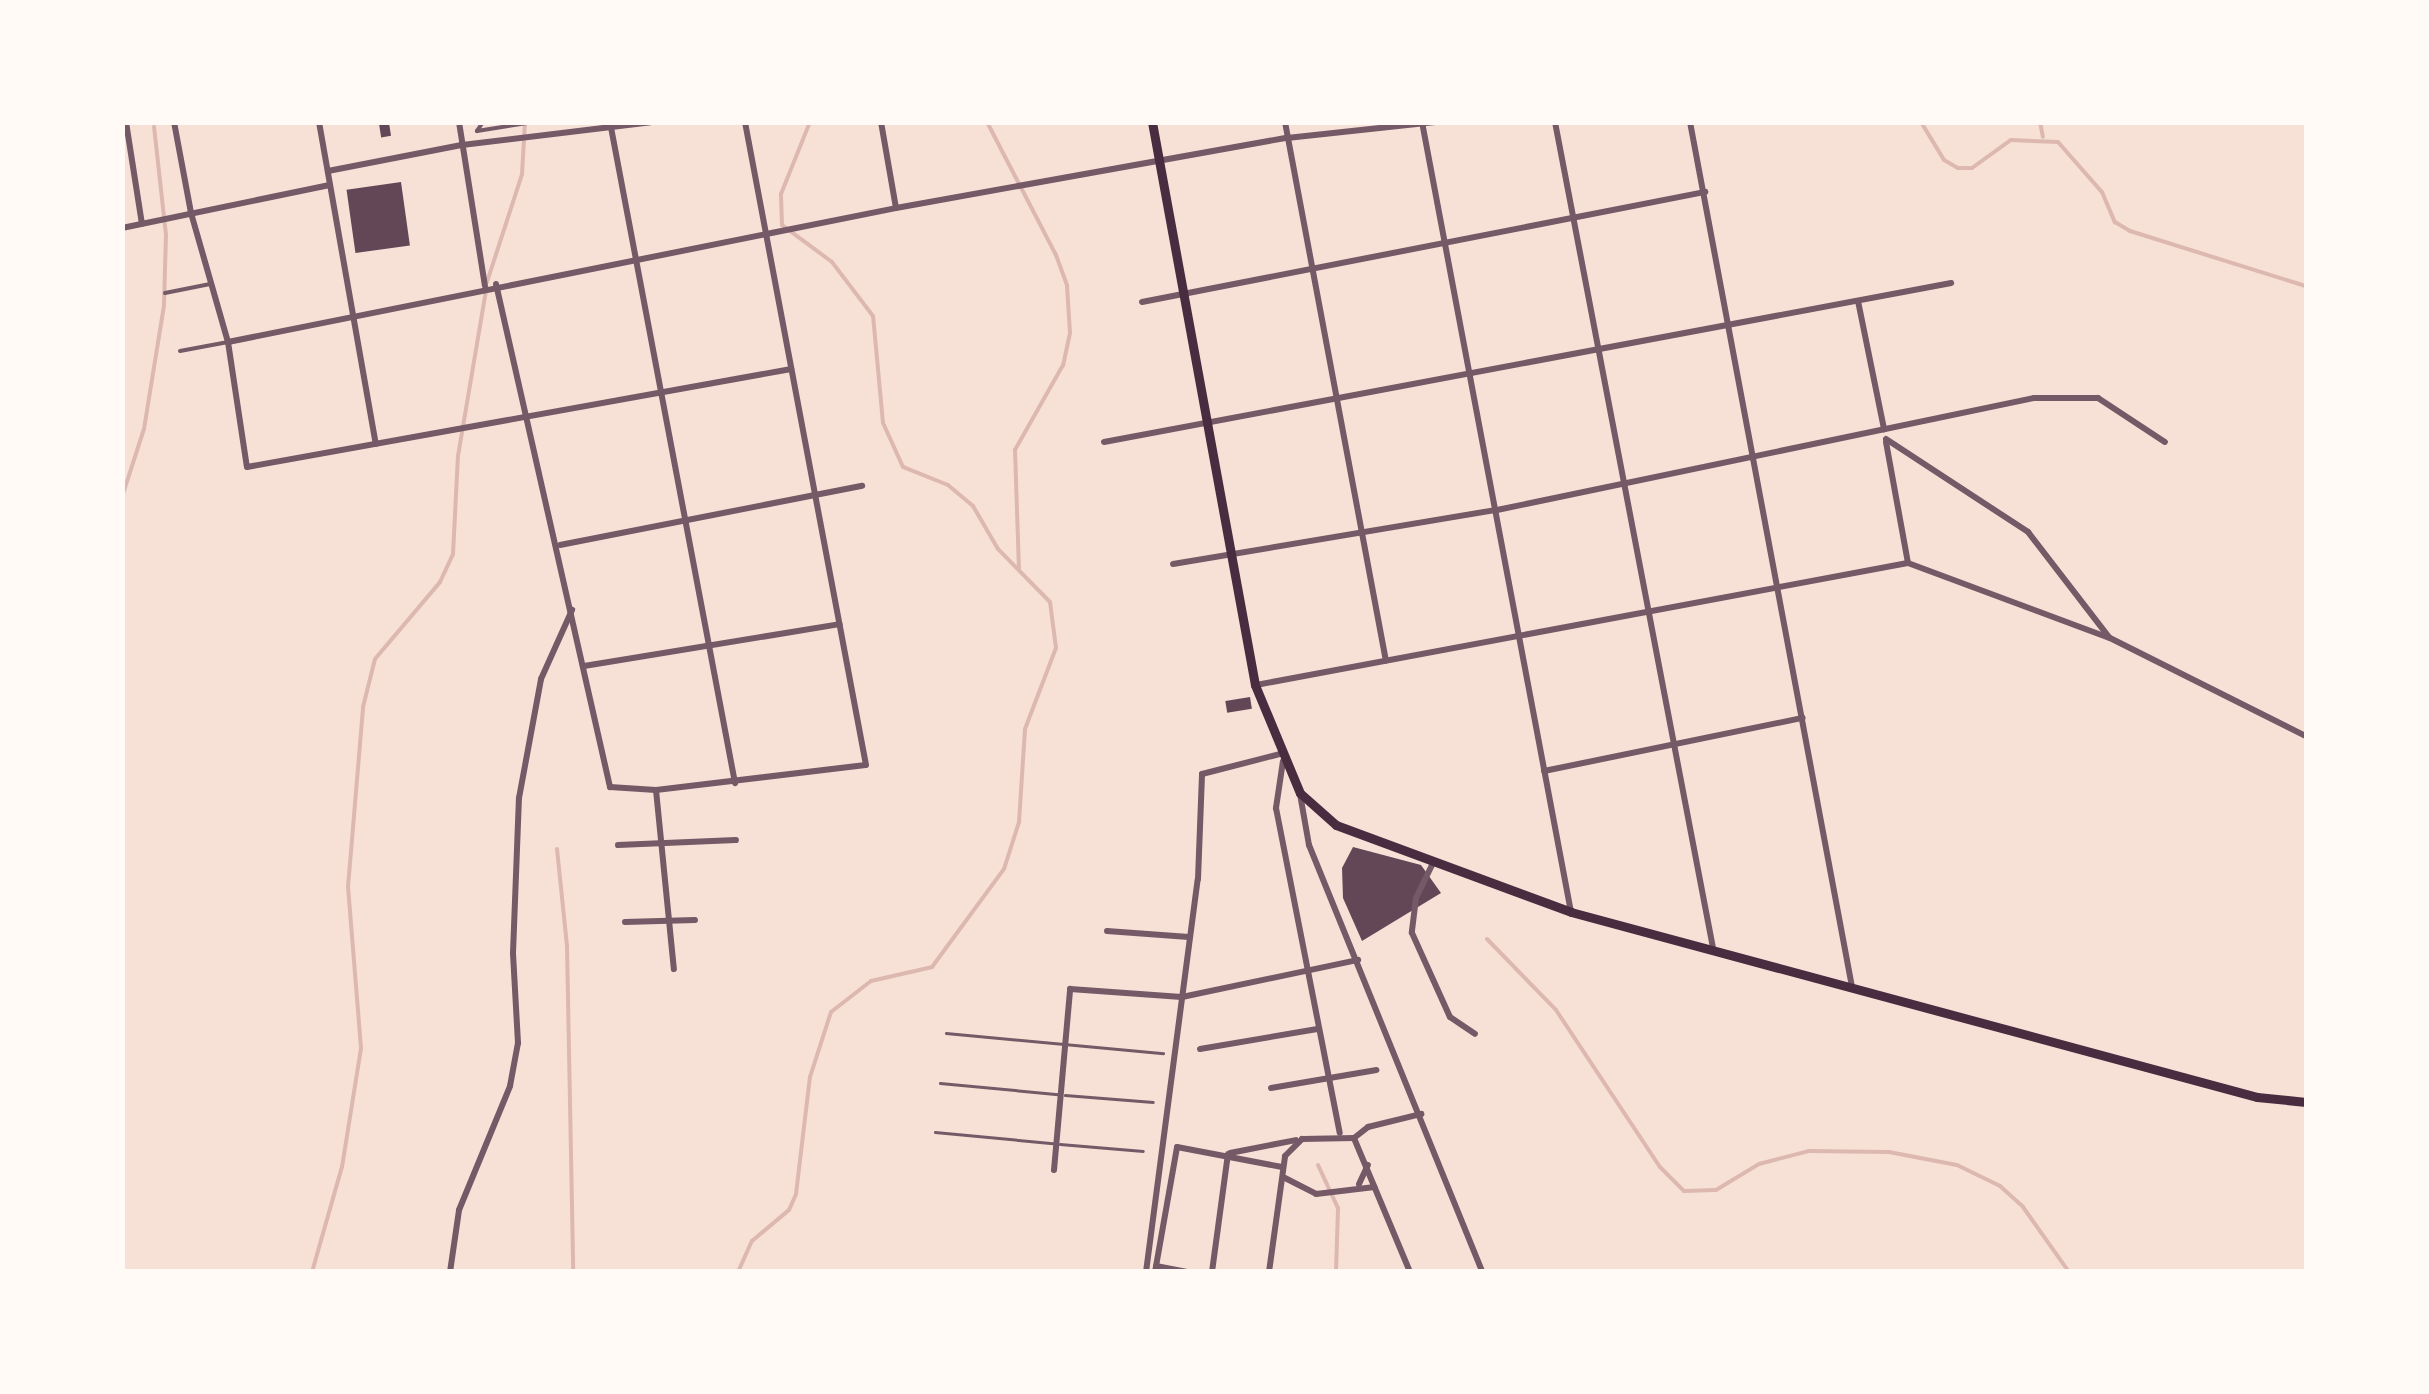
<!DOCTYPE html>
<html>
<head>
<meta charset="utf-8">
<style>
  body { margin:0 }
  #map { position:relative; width:2429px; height:1394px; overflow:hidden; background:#f7e1d7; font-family:Poppins,sans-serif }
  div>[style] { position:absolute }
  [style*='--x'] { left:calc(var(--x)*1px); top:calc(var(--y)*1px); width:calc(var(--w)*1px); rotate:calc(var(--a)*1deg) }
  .stream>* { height:4px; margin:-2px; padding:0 2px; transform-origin:2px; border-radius:2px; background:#dcb8b0 }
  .building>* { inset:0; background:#644757; transform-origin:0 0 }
  .service>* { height:2.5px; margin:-1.25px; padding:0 1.25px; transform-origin:1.25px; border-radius:1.25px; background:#755966 }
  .pedestrian>* { height:4px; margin:-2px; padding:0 2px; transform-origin:2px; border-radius:2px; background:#755966 }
  .minor>* { height:6px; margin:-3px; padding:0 3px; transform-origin:3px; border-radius:3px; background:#755966 }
  .secondary>* { height:9px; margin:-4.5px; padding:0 4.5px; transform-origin:4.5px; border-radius:4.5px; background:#4a2c40 }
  span { translate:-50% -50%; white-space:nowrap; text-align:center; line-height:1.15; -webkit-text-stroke:10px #fffaf5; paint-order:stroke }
  .frame { position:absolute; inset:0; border:125px solid #fffaf5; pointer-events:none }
</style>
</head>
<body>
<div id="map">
  <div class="stream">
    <div style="--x:987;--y:122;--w:150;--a:62.6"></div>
    <div style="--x:1056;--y:255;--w:33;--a:70"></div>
    <div style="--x:1067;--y:286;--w:47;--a:86.3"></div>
    <div style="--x:1070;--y:333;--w:33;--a:102"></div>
    <div style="--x:1063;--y:365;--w:98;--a:119.5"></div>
    <div style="--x:1015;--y:450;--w:119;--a:88.1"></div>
    <div style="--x:1921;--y:122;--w:44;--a:58.8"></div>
    <div style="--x:1944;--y:160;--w:16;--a:30"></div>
    <div style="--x:1958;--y:168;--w:14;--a:0"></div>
    <div style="--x:1972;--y:168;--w:48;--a:-35.7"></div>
    <div style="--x:2011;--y:140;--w:47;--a:2.4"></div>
    <div style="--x:2058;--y:142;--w:67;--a:48.7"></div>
    <div style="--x:2102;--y:192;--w:33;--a:67"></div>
    <div style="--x:2115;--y:222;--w:17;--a:31"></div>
    <div style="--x:2130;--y:231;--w:184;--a:17.4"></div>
    <div style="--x:2040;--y:122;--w:15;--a:79"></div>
    <div style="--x:487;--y:282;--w:114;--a:-72"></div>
    <div style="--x:522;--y:174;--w:52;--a:-86.7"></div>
    <div style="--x:122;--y:497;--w:71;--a:-72.1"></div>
    <div style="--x:144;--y:429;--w:126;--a:-80.8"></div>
    <div style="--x:164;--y:305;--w:70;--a:-88.4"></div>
    <div style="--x:166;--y:235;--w:109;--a:-96.3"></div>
    <div style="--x:557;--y:849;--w:98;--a:84.1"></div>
    <div style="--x:567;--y:946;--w:326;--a:88.9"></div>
    <div style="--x:1487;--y:939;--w:99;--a:45.8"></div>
    <div style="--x:1556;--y:1010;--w:188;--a:56.5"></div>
    <div style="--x:1660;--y:1167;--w:34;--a:45"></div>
    <div style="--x:1684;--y:1191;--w:32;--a:-2"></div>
    <div style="--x:1716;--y:1190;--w:50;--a:-31.2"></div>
    <div style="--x:1759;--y:1164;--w:52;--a:-14.6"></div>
    <div style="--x:1809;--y:1151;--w:80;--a:0.7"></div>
    <div style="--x:1889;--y:1152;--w:69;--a:10.8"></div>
    <div style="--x:1957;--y:1165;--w:48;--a:26"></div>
    <div style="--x:2000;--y:1186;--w:31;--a:42"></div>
    <div style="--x:2023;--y:1207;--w:80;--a:54.7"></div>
    <div style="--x:1318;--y:1165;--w:47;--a:65.1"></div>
    <div style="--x:1338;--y:1208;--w:64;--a:91.8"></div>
    <div style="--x:312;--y:1272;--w:109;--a:-74.1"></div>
    <div style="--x:342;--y:1167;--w:121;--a:-80.9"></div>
    <div style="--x:361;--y:1048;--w:162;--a:-94.6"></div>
    <div style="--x:348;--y:887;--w:181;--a:-85.2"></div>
    <div style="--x:363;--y:707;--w:49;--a:-76"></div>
    <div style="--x:375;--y:659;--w:101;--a:-49.8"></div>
    <div style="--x:440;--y:582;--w:31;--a:-65"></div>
    <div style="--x:453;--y:554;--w:98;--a:-87.1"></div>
    <div style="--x:458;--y:456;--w:167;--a:-80.4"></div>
    <div style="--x:738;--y:1272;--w:34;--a:-66"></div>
    <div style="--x:752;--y:1241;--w:48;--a:-40"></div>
    <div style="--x:789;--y:1210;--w:17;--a:-66"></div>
    <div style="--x:796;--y:1194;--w:118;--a:-83.2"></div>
    <div style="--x:810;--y:1077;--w:68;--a:-72.1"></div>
    <div style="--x:831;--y:1012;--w:51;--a:-37.8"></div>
    <div style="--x:871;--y:981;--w:63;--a:-12.9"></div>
    <div style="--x:932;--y:967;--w:122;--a:-53.7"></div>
    <div style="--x:1004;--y:869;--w:49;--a:-72.3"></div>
    <div style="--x:1019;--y:822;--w:93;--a:-86.3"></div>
    <div style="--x:1025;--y:729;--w:87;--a:-69.1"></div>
    <div style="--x:1056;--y:648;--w:46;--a:-97.4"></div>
    <div style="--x:1050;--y:602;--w:74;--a:-134.5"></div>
    <div style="--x:998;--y:549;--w:50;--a:-120.2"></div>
    <div style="--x:973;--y:506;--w:33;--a:-140"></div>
    <div style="--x:948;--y:485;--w:48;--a:-158.2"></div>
    <div style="--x:903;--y:467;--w:48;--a:-114.4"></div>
    <div style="--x:883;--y:423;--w:107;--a:-95.3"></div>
    <div style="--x:873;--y:316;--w:68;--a:-127.2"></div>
    <div style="--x:832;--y:262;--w:62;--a:-143.5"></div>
    <div style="--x:782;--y:225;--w:31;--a:-92"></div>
    <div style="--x:781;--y:194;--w:78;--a:-68.1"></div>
  </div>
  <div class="building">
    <div style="left:389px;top:123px;width:13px;height:10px;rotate:81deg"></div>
    <div style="left:401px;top:182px;width:64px;height:55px;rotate:82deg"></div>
    <div style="left:1250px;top:697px;width:12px;height:25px;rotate:81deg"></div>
    <div style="clip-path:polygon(1353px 847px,1421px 865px,1441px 893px,1362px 941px,1343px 898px,1342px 868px)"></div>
  </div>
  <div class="service">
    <div style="--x:946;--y:1033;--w:218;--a:5.3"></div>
    <div style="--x:940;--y:1083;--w:118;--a:5.4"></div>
    <div style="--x:1065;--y:1095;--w:88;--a:4.5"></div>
    <div style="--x:935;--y:1132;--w:118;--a:5.4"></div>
    <div style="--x:1060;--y:1144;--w:83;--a:4.8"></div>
  </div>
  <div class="pedestrian">
    <div style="--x:483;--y:122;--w:11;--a:124"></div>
    <div style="--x:477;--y:131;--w:57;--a:-9.1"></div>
    <div style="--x:165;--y:293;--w:46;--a:-11.3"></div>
    <div style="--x:180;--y:351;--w:49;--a:-10.6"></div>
  </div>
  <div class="minor">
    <div style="--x:126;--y:122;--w:103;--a:81.1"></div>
    <div style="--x:174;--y:122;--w:93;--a:79.4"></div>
    <div style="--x:191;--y:213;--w:134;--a:74"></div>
    <div style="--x:228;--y:342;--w:126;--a:81.4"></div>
    <div style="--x:247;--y:467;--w:553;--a:-10.21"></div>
    <div style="--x:319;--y:122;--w:327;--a:80"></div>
    <div style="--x:459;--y:122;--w:166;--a:81"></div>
    <div style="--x:610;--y:122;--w:673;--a:79.29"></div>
    <div style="--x:881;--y:122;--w:87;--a:80.1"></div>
    <div style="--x:1285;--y:122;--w:548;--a:79.39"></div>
    <div style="--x:1422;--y:122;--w:804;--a:79.32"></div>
    <div style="--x:1555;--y:122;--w:841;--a:79.17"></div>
    <div style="--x:1690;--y:122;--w:880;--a:79.39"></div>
    <div style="--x:328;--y:171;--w:136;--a:-11"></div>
    <div style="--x:462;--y:145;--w:190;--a:-6.9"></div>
    <div style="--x:122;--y:228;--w:212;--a:-11.7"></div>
    <div style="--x:496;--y:284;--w:516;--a:77.23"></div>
    <div style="--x:610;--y:787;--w:46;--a:3.7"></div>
    <div style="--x:656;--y:790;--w:211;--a:-6.8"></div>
    <div style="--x:866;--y:765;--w:654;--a:-100.66"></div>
    <div style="--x:1858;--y:301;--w:131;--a:78.5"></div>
    <div style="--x:1142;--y:302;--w:574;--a:-11.06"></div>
    <div style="--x:228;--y:342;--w:681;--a:-11.34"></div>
    <div style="--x:896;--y:208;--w:397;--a:-10.2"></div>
    <div style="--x:1287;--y:138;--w:149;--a:-6.2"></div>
    <div style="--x:1886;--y:439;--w:170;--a:33.2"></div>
    <div style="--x:2028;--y:532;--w:133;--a:52.4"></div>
    <div style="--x:1104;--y:442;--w:862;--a:-10.63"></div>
    <div style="--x:1886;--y:442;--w:123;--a:79.7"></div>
    <div style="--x:560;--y:545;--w:308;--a:-11.1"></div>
    <div style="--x:1908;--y:563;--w:215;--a:20.4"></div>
    <div style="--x:2110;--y:638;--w:219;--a:26.6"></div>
    <div style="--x:1173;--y:564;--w:328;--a:-9.5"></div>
    <div style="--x:1497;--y:510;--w:549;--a:-11.78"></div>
    <div style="--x:2034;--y:398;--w:64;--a:0"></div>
    <div style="--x:2098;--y:398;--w:80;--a:33.3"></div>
    <div style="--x:584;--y:666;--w:259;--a:-9.3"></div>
    <div style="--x:1256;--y:685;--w:663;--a:-10.6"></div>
    <div style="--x:1283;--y:761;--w:48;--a:98.5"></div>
    <div style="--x:1276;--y:808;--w:331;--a:78.9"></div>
    <div style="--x:1544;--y:771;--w:264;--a:-11.6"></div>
    <div style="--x:656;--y:790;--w:180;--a:84.3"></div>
    <div style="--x:1300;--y:794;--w:52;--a:80"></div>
    <div style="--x:1309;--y:845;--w:461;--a:67.9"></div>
    <div style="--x:618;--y:845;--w:118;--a:-2.4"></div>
    <div style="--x:1433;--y:863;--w:39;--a:116"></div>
    <div style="--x:1416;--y:898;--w:35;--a:97"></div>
    <div style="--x:1412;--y:933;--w:92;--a:65.7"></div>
    <div style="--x:1450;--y:1017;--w:30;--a:34"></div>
    <div style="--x:625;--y:922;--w:70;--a:-1.6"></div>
    <div style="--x:1107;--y:931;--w:82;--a:4.2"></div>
    <div style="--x:1200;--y:1049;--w:119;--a:-9.7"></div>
    <div style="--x:1271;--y:1088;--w:107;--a:-9.7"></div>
    <div style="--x:1230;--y:1153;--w:67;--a:-11.1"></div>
    <div style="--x:1054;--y:1170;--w:182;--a:-84.9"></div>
    <div style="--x:1070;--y:989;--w:112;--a:4.1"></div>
    <div style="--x:1182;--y:997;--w:180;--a:-11.9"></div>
    <div style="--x:1285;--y:1178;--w:35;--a:27"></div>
    <div style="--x:1316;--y:1194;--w:59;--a:-6.8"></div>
    <div style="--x:1359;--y:1184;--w:21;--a:-65"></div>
    <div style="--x:1156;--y:1266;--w:33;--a:11"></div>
    <div style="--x:450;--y:1272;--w:63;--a:-81.7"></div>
    <div style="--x:459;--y:1210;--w:134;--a:-67.6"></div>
    <div style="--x:510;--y:1086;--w:44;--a:-79.5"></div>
    <div style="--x:518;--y:1043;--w:90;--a:-93.2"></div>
    <div style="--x:513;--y:953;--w:155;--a:-87.8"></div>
    <div style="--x:519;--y:798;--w:121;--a:-79.5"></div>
    <div style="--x:541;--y:679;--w:76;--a:-65.8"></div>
    <div style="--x:1146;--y:1272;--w:396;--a:-82.5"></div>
    <div style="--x:1198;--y:879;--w:105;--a:-87.8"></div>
    <div style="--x:1202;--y:774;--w:81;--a:-14.4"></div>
    <div style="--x:1155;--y:1272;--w:127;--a:-80"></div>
    <div style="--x:1177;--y:1147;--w:107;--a:10.8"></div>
    <div style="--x:1212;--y:1272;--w:119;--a:-82.3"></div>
    <div style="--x:1269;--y:1272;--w:117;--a:-82.1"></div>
    <div style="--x:1285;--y:1156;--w:24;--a:-45"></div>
    <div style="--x:1302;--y:1139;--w:52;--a:-1.1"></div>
    <div style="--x:1410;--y:1272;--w:145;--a:-112.7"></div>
    <div style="--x:1354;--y:1138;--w:18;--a:-38"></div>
    <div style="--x:1368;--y:1127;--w:55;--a:-13.8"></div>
  </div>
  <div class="secondary">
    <div style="--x:1152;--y:122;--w:572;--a:79.63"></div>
    <div style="--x:1255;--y:685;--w:117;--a:67.4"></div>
    <div style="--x:1300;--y:793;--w:48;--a:41.6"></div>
    <div style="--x:1336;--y:825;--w:251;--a:20.3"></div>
    <div style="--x:1571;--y:912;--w:711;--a:15.09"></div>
    <div style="--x:2257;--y:1097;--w:49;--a:5.8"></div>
  </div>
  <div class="frame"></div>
</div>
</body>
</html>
